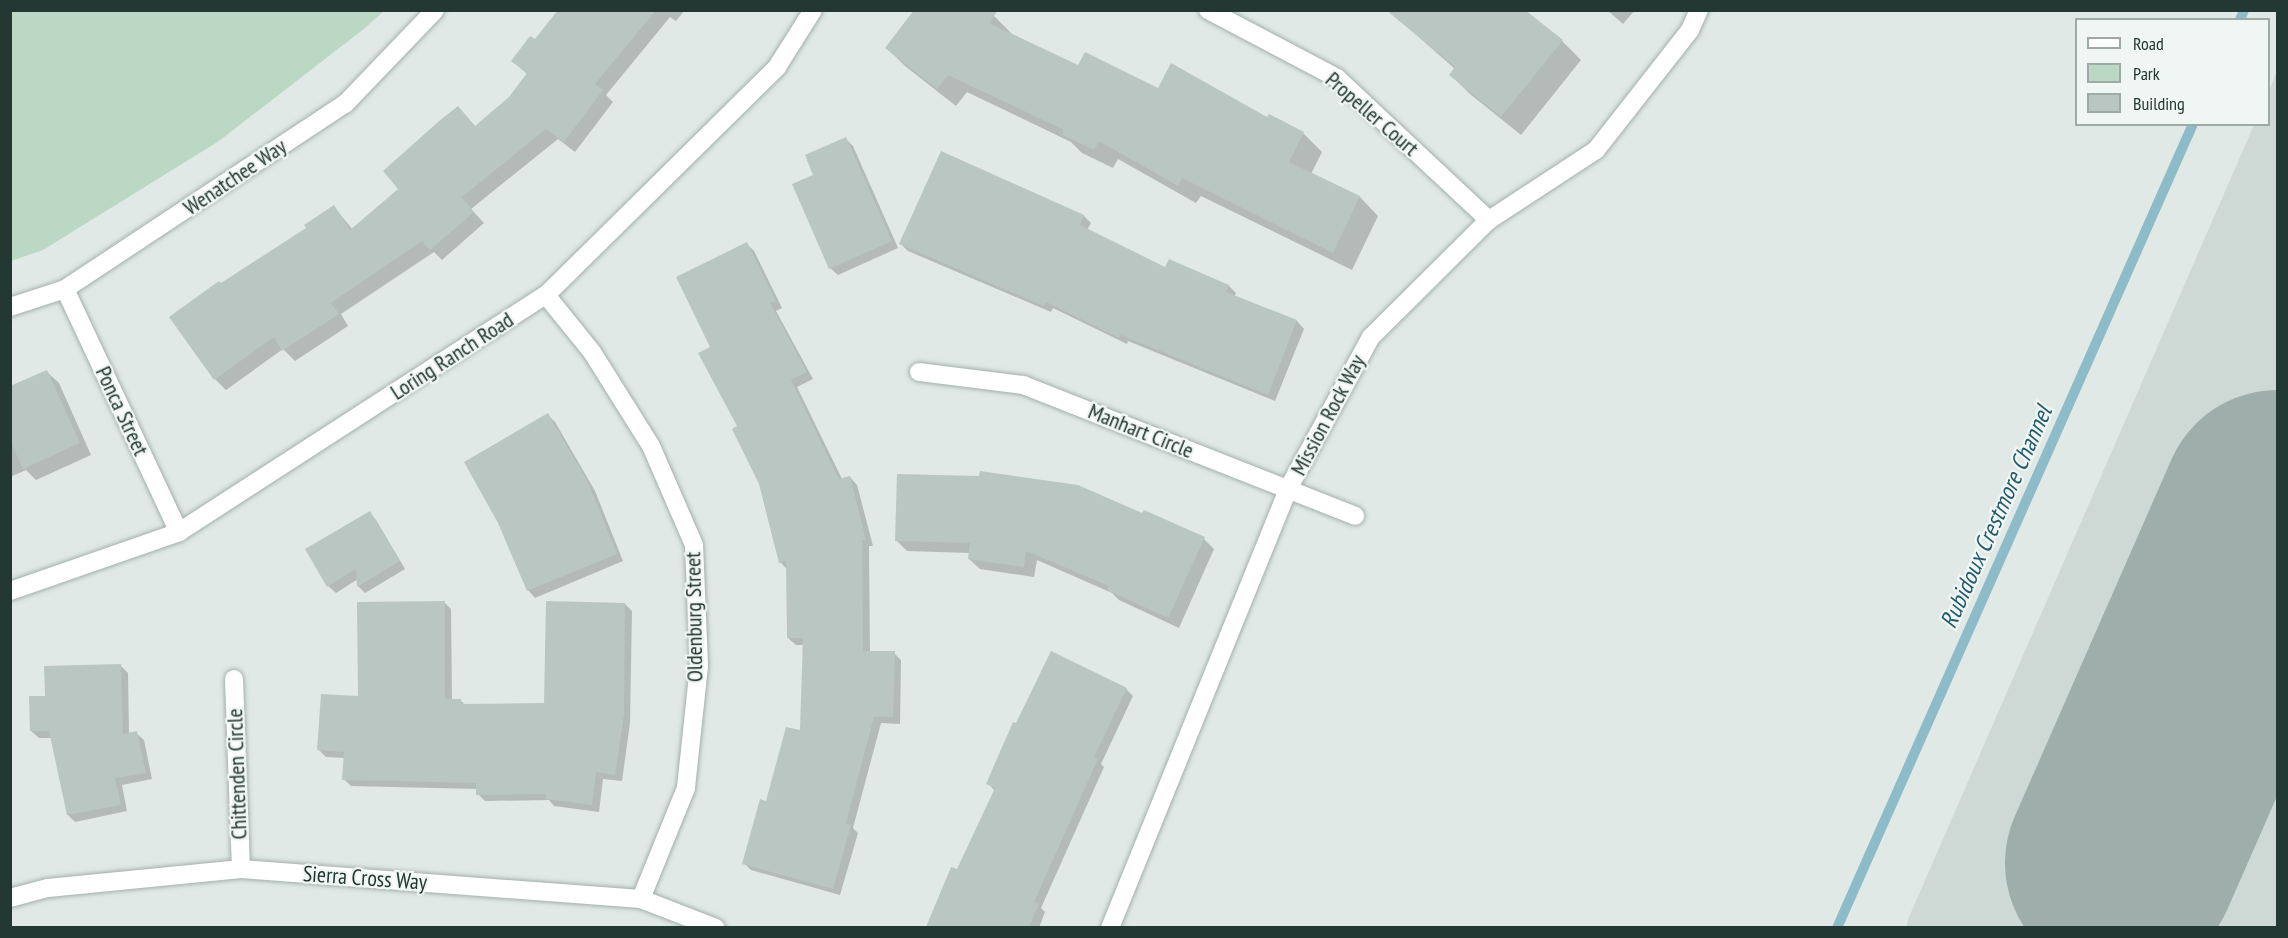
<!DOCTYPE html>
<html>
<head>
<meta charset="utf-8">
<style>
  body { margin:0 }
  #map { position:relative; width:2288px; height:938px; overflow:hidden; background:#e0e9e6; font-family:"PT Sans Narrow",sans-serif }
  div>[style] { position:absolute }
  [style*='--x'] { left:calc(var(--x)*1px); top:calc(var(--y)*1px); width:calc(var(--w)*1px); rotate:calc(var(--a)*1deg) }
  .built>* { inset:0; background:#ced9d5 }
  .green>* { inset:0; background:#bbd8c5 }
  .shadow>* { inset:0; background:#0003 }
  .stream>* { height:10px; margin:-5px; padding:0 5px; transform-origin:5px; border-radius:5px; background:#8ebbc8 }
  .runway>* { height:232px; margin:-116px; padding:0 116px; transform-origin:116px; border-radius:116px; background:#9eaeaa }
  .building>* { inset:0; background:#b9c6c2 }
  .roads { filter:drop-shadow(0 0 2px #a4b0ad) drop-shadow(0 0 2px #a4b0ad) }
  .minor>* { height:18px; margin:-9px; padding:0 9px; transform-origin:9px; border-radius:9px; background:#fff }
  span { translate:-50% -50%; white-space:nowrap; text-align:center; line-height:1.15; -webkit-text-stroke:4.5px #f0f6f3; paint-order:stroke }
  .street-label { font-size:22px; color:#233733 }
  .water-label { font-size:24px; color:#245b6c; font-style:italic }
  .frame { position:absolute; inset:0; border:12px solid #233733; pointer-events:none }
  .legend { position:absolute; left:2075px; top:18px; width:195px; height:108px; box-sizing:border-box; background:#f0f6f3; border:2px solid #9eaaa6; margin:0; padding:8px 10px; list-style:none; font-size:18px; color:#233733 }
  .legend li { display:flex; align-items:center; gap:12px; height:30px }
  .legend b { width:30px; border:2px solid #9eaaa6 }
</style>
</head>
<body>
<div id="map">
  <div class="built">
    <div style="clip-path:polygon(2277px 70px,2277px 927px,1906px 927px,1909px 917px,2254px 125px,2268px 124px,2269px 91px)"></div>
  </div>
  <div class="green">
    <div style="clip-path:polygon(10px 11px,11px 10px,384px 11px,365px 28px,219px 141px,43px 250px,11px 261px)"></div>
  </div>
  <div class="shadow">
    <div style="clip-path:polygon(560px 10px,685px 10px,676px 21px,670px 17px,606px 95px,613px 102px,575px 152px,558px 139px,471px 209px,484px 223px,442px 260px,434px 252px,341px 314px,348px 326px,295px 361px,283px 349px,226px 390px,215px 379px,171px 317px,308px 229px,334px 207px,353px 230px,400px 189px,458px 108px,476px 127px,510px 98px,528px 75px,513px 61px,535px 41px)"></div>
    <div style="clip-path:polygon(1607px 10px,1635px 10px,1623px 24px)"></div>
    <div style="clip-path:polygon(992px 14px,1012px 34px,1079px 67px,1268px 119px,1303px 133px,1322px 152px,1311px 174px,1360px 197px,1378px 216px,1352px 270px,1201px 196px,1196px 203px,1118px 159px,1113px 168px,1082px 153px,1071px 142px,967px 92px,956px 106px,905px 66px,887px 48px)"></div>
    <div style="clip-path:polygon(1396px 17px,1562px 41px,1581px 60px,1521px 135px,1470px 94px,1451px 75px,1455px 69px)"></div>
    <div style="clip-path:polygon(846px 139px,853px 146px,898px 248px,838px 275px,830px 268px,815px 176px)"></div>
    <div style="clip-path:polygon(1084px 216px,1091px 223px,1087px 230px,1166px 269px,1170px 261px,1229px 286px,1236px 293px,1234px 297px,1297px 321px,1304px 329px,1275px 401px,1128px 341px,1127px 344px,1053px 308px,1051px 312px,908px 251px,901px 244px)"></div>
    <div style="clip-path:polygon(747px 244px,754px 251px,782px 308px,776px 311px,813px 379px,797px 387px,842px 479px,850px 477px,857px 485px,873px 546px,869px 546px,870px 652px,894px 653px,901px 660px,900px 724px,881px 723px,853px 828px,858px 833px,840px 895px,751px 870px,744px 863px,767px 802px,802px 732px,804px 645px,796px 645px,788px 638px,788px 570px,780px 562px,761px 484px,712px 348px)"></div>
    <div style="clip-path:polygon(47px 372px,59px 383px,91px 455px,36px 480px,26px 470px,10px 477px,10px 388px)"></div>
    <div style="clip-path:polygon(548px 415px,555px 422px,595px 491px,623px 561px,535px 598px,528px 590px)"></div>
    <div style="clip-path:polygon(369px 512px,376px 520px,405px 569px,365px 593px,358px 586px,358px 579px,336px 593px,328px 586px)"></div>
    <div style="clip-path:polygon(1204px 539px,1214px 549px,1179px 628px,1119px 600px,1112px 593px,1037px 560px,1034px 577px,980px 569px,969px 559px,970px 553px,907px 551px,896px 540px)"></div>
    <div style="clip-path:polygon(444px 602px,451px 609px,452px 700px,460px 700px,466px 706px,546px 704px,625px 604px,632px 611px,630px 723px,622px 781px,603px 779px,599px 812px,554px 806px,549px 800px,485px 801px,478px 794px,478px 789px,351px 786px,344px 779px,345px 758px,326px 757px,319px 750px,359px 698px)"></div>
    <div style="clip-path:polygon(121px 666px,128px 673px,129px 734px,136px 733px,144px 740px,152px 779px,122px 785px,127px 811px,75px 822px,68px 815px,52px 738px,39px 738px,31px 731px,46px 697px)"></div>
    <div style="clip-path:polygon(1126px 689px,1133px 696px,1101px 764px,1104px 767px,1041px 908px,1045px 912px,1039px 928px,927px 928px,952px 869px,958px 871px,995px 791px,988px 783px)"></div>
  </div>
  <div class="stream">
    <div style="--x:2240;--y:20;--w:11;--a:-68"></div>
    <div style="--x:1837;--y:928;--w:879;--a:-66.12"></div>
  </div>
  <div class="runway">
    <div style="--x:2121;--y:863;--w:390;--a:-66.3"></div>
  </div>
  <div class="building">
    <div style="clip-path:polygon(558px 10px,656px 10px,595px 84px,603px 90px,564px 142px,546px 129px,462px 197px,474px 212px,430px 250px,422px 241px,331px 303px,339px 314px,282px 351px,274px 337px,214px 380px,169px 317px,219px 281px,221px 283px,306px 228px,304px 225px,334px 205px,350px 230px,398px 189px,383px 171px,438px 122px,458px 106px,475px 126px,509px 97px,527px 73px,511px 61px,530px 36px,535px 39px)"></div>
    <div style="clip-path:polygon(914px 10px,998px 10px,989px 23px,1078px 65px,1085px 52px,1158px 88px,1171px 63px,1267px 117px,1269px 114px,1304px 132px,1289px 162px,1360px 196px,1333px 253px,1182px 178px,1178px 186px,1099px 141px,1094px 150px,1062px 135px,1064px 130px,948px 75px,937px 89px,885px 48px)"></div>
    <div style="clip-path:polygon(1386px 10px,1525px 10px,1563px 40px,1501px 117px,1449px 75px,1455px 67px)"></div>
    <div style="clip-path:polygon(846px 137px,892px 241px,829px 269px,792px 184px,813px 175px,805px 155px)"></div>
    <div style="clip-path:polygon(941px 151px,1084px 215px,1080px 225px,1165px 267px,1169px 259px,1229px 285px,1226px 292px,1297px 320px,1268px 395px,1121px 335px,1119px 338px,1046px 302px,1044px 306px,899px 244px)"></div>
    <div style="clip-path:polygon(747px 242px,776px 301px,770px 303px,807px 372px,791px 380px,839px 479px,850px 476px,866px 540px,862px 540px,863px 651px,895px 651px,893px 717px,874px 717px,846px 823px,851px 825px,833px 889px,742px 864px,760px 799px,766px 801px,786px 727px,800px 730px,803px 638px,787px 638px,786px 561px,779px 563px,759px 484px,732px 429px,737px 426px,698px 353px,710px 347px,676px 277px)"></div>
    <div style="clip-path:polygon(47px 370px,80px 443px,23px 469px,10px 441px,10px 386px)"></div>
    <div style="clip-path:polygon(548px 413px,588px 482px,617px 554px,527px 591px,498px 523px,464px 462px)"></div>
    <div style="clip-path:polygon(980px 471px,1078px 485px,1142px 513px,1144px 510px,1205px 537px,1168px 618px,1107px 590px,1109px 586px,1026px 551px,1024px 567px,968px 559px,970px 543px,895px 541px,897px 474px,979px 476px)"></div>
    <div style="clip-path:polygon(370px 511px,400px 561px,357px 587px,356px 569px,327px 587px,305px 549px)"></div>
    <div style="clip-path:polygon(445px 601px,445px 699px,461px 699px,461px 704px,544px 703px,546px 601px,625px 603px,624px 715px,615px 775px,596px 772px,592px 805px,546px 799px,546px 794px,476px 795px,476px 783px,342px 780px,344px 752px,317px 750px,321px 694px,358px 696px,357px 602px)"></div>
    <div style="clip-path:polygon(1051px 651px,1127px 688px,1094px 757px,1098px 759px,1034px 902px,1039px 904px,1029px 927px,926px 927px,951px 867px,957px 869px,995px 788px,986px 784px,1013px 722px,1016px 723px)"></div>
    <div style="clip-path:polygon(121px 664px,123px 734px,137px 731px,146px 773px,115px 778px,121px 805px,67px 815px,49px 731px,30px 731px,29px 696px,45px 696px,44px 666px)"></div>
  </div>
  <div class="roads">
    <div class="minor">
      <div style="--x:1208;--y:10;--w:146;--a:27.8"></div>
      <div style="--x:1337;--y:78;--w:208;--a:43.1"></div>
      <div style="--x:65;--y:289;--w:268;--a:64.9"></div>
      <div style="--x:546;--y:295;--w:73;--a:51.1"></div>
      <div style="--x:592;--y:352;--w:111;--a:57.9"></div>
      <div style="--x:651;--y:446;--w:108;--a:66.5"></div>
      <div style="--x:694;--y:545;--w:121;--a:87.6"></div>
      <div style="--x:699;--y:666;--w:123;--a:96.1"></div>
      <div style="--x:686;--y:788;--w:120;--a:112.1"></div>
      <div style="--x:10;--y:307;--w:58;--a:-18.1"></div>
      <div style="--x:65;--y:289;--w:336;--a:-33.5"></div>
      <div style="--x:345;--y:104;--w:130;--a:-46.2"></div>
      <div style="--x:919;--y:372;--w:105;--a:7.1"></div>
      <div style="--x:1023;--y:385;--w:357;--a:21.5"></div>
      <div style="--x:10;--y:591;--w:179;--a:-19.2"></div>
      <div style="--x:179;--y:532;--w:437;--a:-32.9"></div>
      <div style="--x:546;--y:295;--w:325;--a:-44.6"></div>
      <div style="--x:777;--y:67;--w:67;--a:-57.7"></div>
      <div style="--x:234;--y:679;--w:190;--a:87.9"></div>
      <div style="--x:10;--y:898;--w:39;--a:-15"></div>
      <div style="--x:48;--y:888;--w:194;--a:-5.6"></div>
      <div style="--x:241;--y:869;--w:401;--a:4.3"></div>
      <div style="--x:641;--y:899;--w:80;--a:21.1"></div>
      <div style="--x:1110;--y:928;--w:474;--a:-67.9"></div>
      <div style="--x:1288;--y:489;--w:173;--a:-61.4"></div>
      <div style="--x:1371;--y:337;--w:166;--a:-44.8"></div>
      <div style="--x:1489;--y:220;--w:128;--a:-33.2"></div>
      <div style="--x:1596;--y:150;--w:152;--a:-51.9"></div>
      <div style="--x:1690;--y:30;--w:22;--a:-66"></div>
    </div>
  </div>
  <div class="street-label">
    <span style="left:1372px;top:114px;rotate:41deg">Propeller Court</span>
    <span style="left:235px;top:177px;rotate:-34deg">Wenatchee Way</span>
    <span style="left:452px;top:356px;rotate:-33deg">Loring Ranch Road</span>
    <span style="left:122px;top:411px;rotate:65deg">Ponca Street</span>
    <span style="left:1328px;top:415px;rotate:-62deg">Mission Rock Way</span>
    <span style="left:1141px;top:431px;rotate:22deg">Manhart Circle</span>
    <span style="left:694px;top:617px;rotate:-91deg">Oldenburg Street</span>
    <span style="left:237px;top:774px;rotate:-92deg">Chittenden Circle</span>
    <span style="left:365px;top:878px;rotate:4deg">Sierra Cross Way</span>
  </div>
  <div class="water-label">
    <span style="left:1996px;top:517px;rotate:-66deg">Rubidoux Crestmore Channel</span>
  </div>
  <div class="frame"></div>
  <ul class="legend">
  <li><b style="height:8px;background:#fff"></b>Road</li>
  <li><b style="height:16px;background:#bbd8c5"></b>Park</li>
  <li><b style="height:16px;background:#b9c6c2"></b>Building</li>
  </ul>
</div>
</body>
</html>
